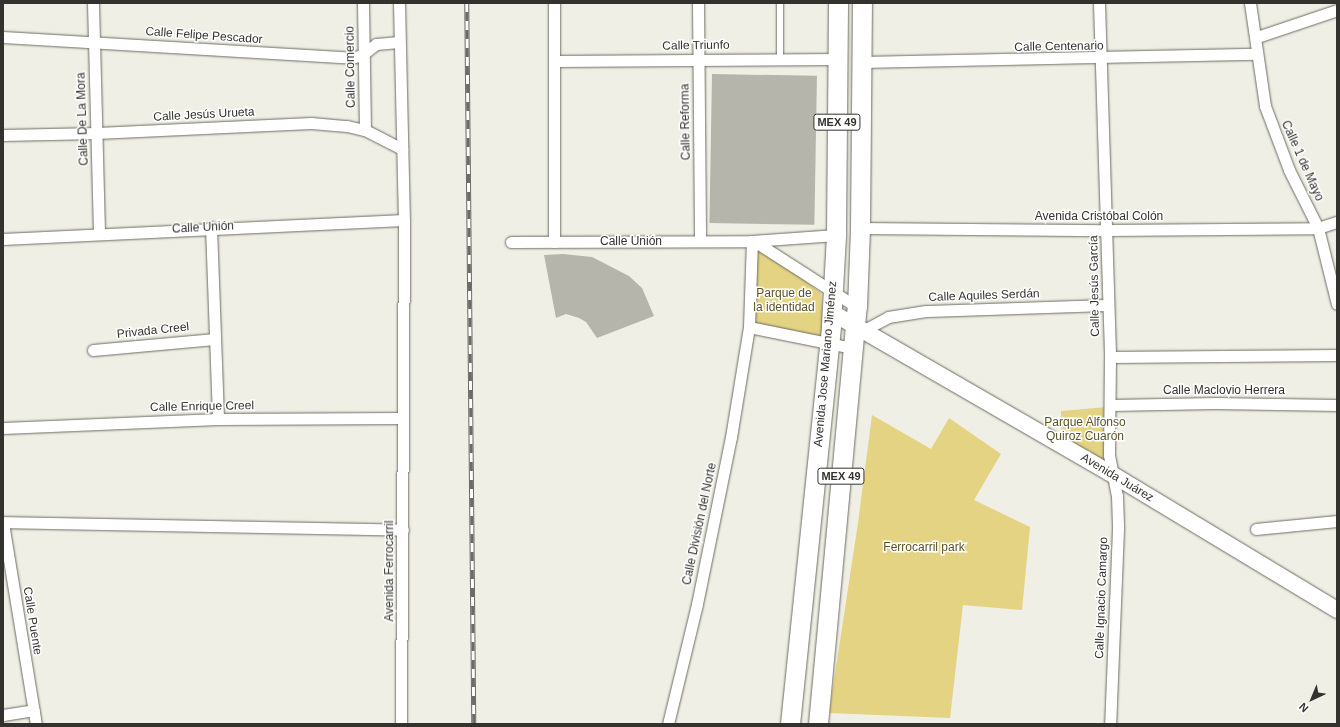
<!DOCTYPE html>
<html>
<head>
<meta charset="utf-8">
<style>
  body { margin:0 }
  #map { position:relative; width:1340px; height:727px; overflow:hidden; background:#f0efe5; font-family:Helvetica,sans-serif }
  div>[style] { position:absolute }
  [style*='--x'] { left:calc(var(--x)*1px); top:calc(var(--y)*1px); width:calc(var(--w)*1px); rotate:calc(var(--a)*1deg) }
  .green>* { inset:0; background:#e4d383 }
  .building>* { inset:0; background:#b6b5ac; transform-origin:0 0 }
  .roads { filter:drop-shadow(0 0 1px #6d6b63) drop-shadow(0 0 1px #6d6b63) }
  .service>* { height:5.5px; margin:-2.75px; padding:0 2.75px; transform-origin:2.75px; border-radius:2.75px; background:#fff }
  .minor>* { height:11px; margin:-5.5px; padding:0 5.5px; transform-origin:5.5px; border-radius:5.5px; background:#fff }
  .secondary>* { height:16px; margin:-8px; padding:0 8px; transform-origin:8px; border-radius:8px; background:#fff }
  .trunk>* { height:19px; margin:-9.5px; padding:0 9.5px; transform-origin:9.5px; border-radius:9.5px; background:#fff }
  .rail>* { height:4.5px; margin-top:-2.25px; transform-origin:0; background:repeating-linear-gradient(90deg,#fff 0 9px,#6c6b66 0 18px); box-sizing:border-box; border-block:1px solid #6c6b66 }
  span { translate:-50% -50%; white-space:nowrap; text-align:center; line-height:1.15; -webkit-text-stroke:3px #fff; paint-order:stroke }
  .shield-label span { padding:1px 3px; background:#fff; border:1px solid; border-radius:3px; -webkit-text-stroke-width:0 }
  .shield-label { font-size:11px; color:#33322e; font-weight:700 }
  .street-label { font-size:12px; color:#33322e }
  .park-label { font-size:12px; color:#5c5226 }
  .frame { position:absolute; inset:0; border:4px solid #33322e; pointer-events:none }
  .north { position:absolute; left:1292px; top:679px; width:40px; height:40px; -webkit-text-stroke:3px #fff; paint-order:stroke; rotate:224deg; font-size:11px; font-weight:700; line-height:16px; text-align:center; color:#33322e }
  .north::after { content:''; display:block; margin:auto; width:14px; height:18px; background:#33322e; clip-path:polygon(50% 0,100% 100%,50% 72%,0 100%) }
</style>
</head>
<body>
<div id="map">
  <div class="green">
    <div style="clip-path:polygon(756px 244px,821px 293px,825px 340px,752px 324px)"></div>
    <div style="clip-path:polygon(1107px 407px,1106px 466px,1061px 439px,1061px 411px)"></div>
    <div style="clip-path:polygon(872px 415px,931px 449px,949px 418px,1001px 454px,974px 500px,1030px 527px,1022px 610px,963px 605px,950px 718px,829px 713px,858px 523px)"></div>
  </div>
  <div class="building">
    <div style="left:712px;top:74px;width:105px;height:149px;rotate:1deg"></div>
    <div style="clip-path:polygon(563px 254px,592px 257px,629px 276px,642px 288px,654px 316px,597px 338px,586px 322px,579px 318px,566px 314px,556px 318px,544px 255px)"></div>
  </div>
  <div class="roads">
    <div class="service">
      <div style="--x:780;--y:58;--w:55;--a:-90"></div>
    </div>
    <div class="minor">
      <div style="--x:93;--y:3;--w:231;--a:88.5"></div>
      <div style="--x:363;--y:3;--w:127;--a:89.1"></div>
      <div style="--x:399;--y:3;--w:217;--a:88.7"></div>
      <div style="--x:404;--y:220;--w:504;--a:90.34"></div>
      <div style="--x:698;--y:3;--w:238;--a:89.5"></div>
      <div style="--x:1099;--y:3;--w:354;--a:88.2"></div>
      <div style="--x:1110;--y:357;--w:98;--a:90.6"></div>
      <div style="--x:1109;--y:455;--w:42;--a:79"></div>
      <div style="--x:1117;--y:496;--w:33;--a:88"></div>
      <div style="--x:1118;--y:529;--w:195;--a:92.3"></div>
      <div style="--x:1250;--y:3;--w:104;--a:81.7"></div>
      <div style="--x:1265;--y:106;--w:68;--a:69.4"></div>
      <div style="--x:1289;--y:170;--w:65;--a:63.4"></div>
      <div style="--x:1318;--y:228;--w:78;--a:76"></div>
      <div style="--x:3;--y:37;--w:350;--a:3.4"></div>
      <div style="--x:352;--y:58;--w:10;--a:-17"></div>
      <div style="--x:362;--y:55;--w:18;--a:-38"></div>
      <div style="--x:376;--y:44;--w:23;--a:-5"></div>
      <div style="--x:1257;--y:37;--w:84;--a:-18.6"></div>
      <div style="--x:556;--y:61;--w:281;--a:-0.4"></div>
      <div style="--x:861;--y:62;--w:396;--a:-1.2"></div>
      <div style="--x:3;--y:135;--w:94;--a:-1.2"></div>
      <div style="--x:97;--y:133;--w:214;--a:-2.7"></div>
      <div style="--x:311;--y:123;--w:36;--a:5"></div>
      <div style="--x:347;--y:126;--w:18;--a:13"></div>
      <div style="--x:365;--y:130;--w:42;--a:27.2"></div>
      <div style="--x:211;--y:227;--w:192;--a:87.9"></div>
      <div style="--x:860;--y:228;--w:247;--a:0.5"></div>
      <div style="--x:1107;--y:230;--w:211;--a:-0.5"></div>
      <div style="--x:1318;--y:228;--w:20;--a:-18"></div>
      <div style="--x:3;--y:239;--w:401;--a:-2.7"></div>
      <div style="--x:754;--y:241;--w:122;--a:32.7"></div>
      <div style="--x:511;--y:242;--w:241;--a:-0.2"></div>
      <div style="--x:752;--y:241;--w:84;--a:-4.1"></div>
      <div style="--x:554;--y:242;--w:239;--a:-90"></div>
      <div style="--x:749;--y:327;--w:105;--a:11.5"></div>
      <div style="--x:864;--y:330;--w:27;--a:-28"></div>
      <div style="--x:888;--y:317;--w:38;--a:-9"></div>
      <div style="--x:926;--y:311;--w:182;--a:-1.9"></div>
      <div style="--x:93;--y:350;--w:122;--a:-5.2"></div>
      <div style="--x:1110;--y:357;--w:227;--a:-0.5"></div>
      <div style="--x:1111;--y:405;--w:104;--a:-1.1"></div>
      <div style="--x:1215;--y:403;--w:122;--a:0.9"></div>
      <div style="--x:3;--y:428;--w:215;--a:-2.4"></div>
      <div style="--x:218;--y:419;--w:184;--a:-0.3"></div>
      <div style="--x:3;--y:522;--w:400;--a:1.1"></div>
      <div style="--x:3;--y:523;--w:204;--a:80.7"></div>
      <div style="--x:1256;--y:529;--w:81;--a:-5.6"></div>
      <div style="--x:3;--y:715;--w:31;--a:-9"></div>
      <div style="--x:668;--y:724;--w:123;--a:-76.4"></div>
      <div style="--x:697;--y:604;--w:170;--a:-78.5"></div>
      <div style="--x:731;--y:437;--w:111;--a:-80.7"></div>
      <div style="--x:749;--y:327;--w:86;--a:-88"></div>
    </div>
    <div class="secondary">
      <div style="--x:831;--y:312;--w:322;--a:30"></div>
      <div style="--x:1110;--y:473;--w:265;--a:31.1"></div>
    </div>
    <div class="trunk">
      <div style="--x:790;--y:724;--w:401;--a:-84.1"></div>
      <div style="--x:831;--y:325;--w:90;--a:-86.8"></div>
      <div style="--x:836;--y:235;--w:232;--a:-89.5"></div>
      <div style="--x:818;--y:724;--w:419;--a:-84.7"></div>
      <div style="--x:857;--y:307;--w:79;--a:-87.8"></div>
      <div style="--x:860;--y:228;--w:225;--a:-89.5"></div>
    </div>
  </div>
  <div class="rail">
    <div style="--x:467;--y:3;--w:721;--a:89.44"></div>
  </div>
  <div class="shield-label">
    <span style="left:837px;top:122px">MEX 49</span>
    <span style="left:841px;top:476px">MEX 49</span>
  </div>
  <div class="street-label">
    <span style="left:204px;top:36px;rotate:4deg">Calle Felipe Pescador</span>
    <span style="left:696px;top:46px;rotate:-1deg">Calle Triunfo</span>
    <span style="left:1059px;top:47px;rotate:-1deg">Calle Centenario</span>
    <span style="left:351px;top:67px;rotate:-91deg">Calle Comercio</span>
    <span style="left:204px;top:115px;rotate:-3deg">Calle Jesús Urueta</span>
    <span style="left:83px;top:119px;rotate:-92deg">Calle De La Mora</span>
    <span style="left:686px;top:122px;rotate:-91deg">Calle Reforma</span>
    <span style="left:1302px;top:161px;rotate:66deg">Calle 1 de Mayo</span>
    <span style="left:1099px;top:217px">Avenida Cristóbal Colón</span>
    <span style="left:203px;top:228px;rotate:-3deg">Calle Unión</span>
    <span style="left:631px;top:242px">Calle Unión</span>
    <span style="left:1095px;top:286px;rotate:-91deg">Calle Jesús García</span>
    <span style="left:984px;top:296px;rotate:-2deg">Calle Aquiles Serdán</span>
    <span style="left:153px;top:331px;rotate:-6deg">Privada Creel</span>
    <span style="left:826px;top:364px;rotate:-85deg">Avenida Jose Mariano Jiménez</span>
    <span style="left:1224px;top:391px">Calle Maclovio Herrera</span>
    <span style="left:202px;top:407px;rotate:-1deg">Calle Enrique Creel</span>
    <span style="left:1117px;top:478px;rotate:31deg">Avenida Juárez</span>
    <span style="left:700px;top:524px;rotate:-78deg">Calle División del Norte</span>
    <span style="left:390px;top:571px;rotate:-90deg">Avenida Ferrocarril</span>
    <span style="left:1102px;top:598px;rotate:-88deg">Calle Ignacio Camargo</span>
    <span style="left:32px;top:621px;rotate:81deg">Calle Puente</span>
  </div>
  <div class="park-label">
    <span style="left:784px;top:301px">Parque de<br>la identidad</span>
    <span style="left:1085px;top:430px">Parque Alfonso<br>Quiroz Cuarón</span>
    <span style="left:924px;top:548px">Ferrocarril park</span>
  </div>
  <div class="frame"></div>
  <div class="north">N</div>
</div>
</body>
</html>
